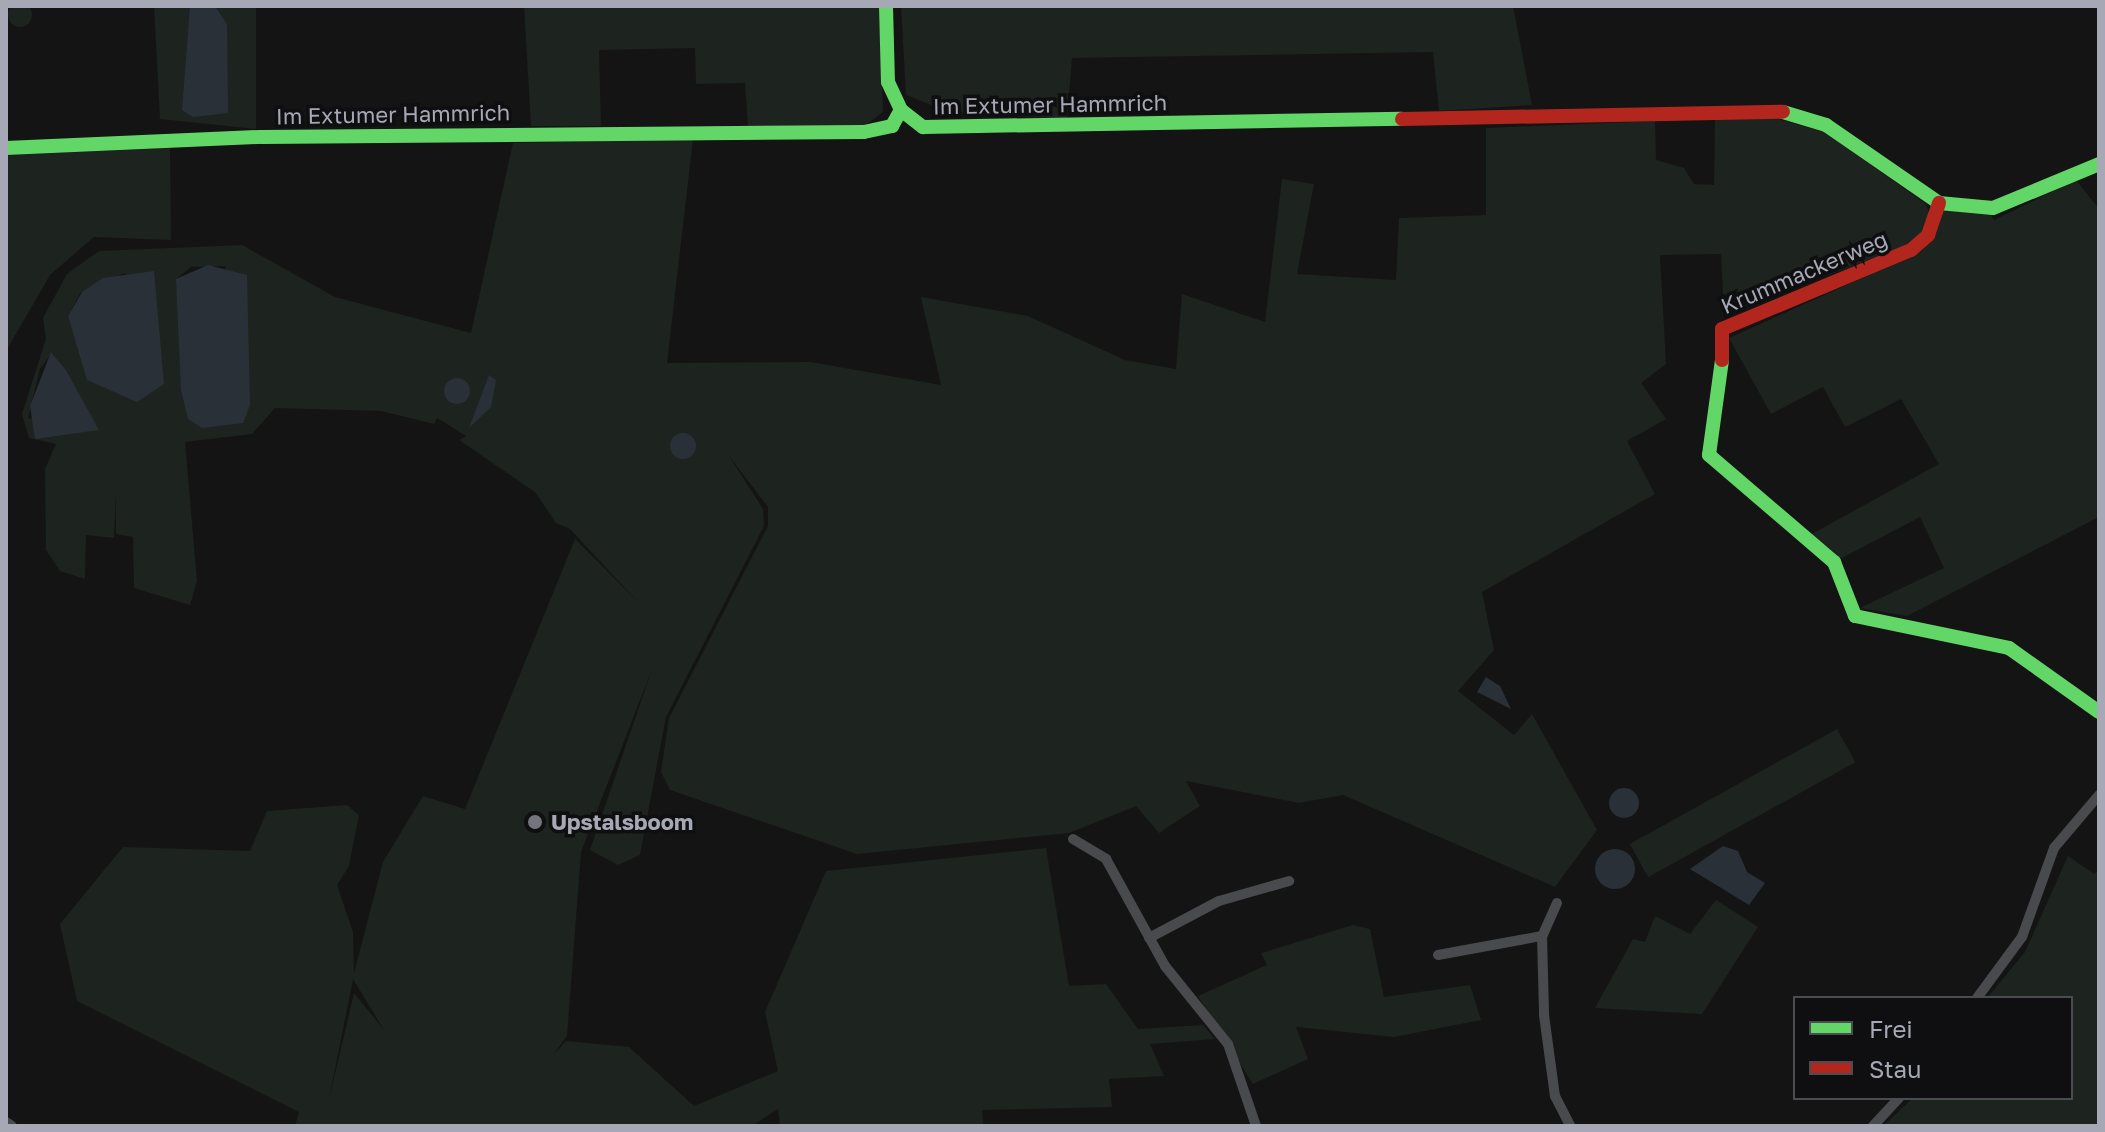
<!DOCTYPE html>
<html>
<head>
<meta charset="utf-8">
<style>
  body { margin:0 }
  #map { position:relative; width:2105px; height:1132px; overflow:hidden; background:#141414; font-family:"Golos Text",sans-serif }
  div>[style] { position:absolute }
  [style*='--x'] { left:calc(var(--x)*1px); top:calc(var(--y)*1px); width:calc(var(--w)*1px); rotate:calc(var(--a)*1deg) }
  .green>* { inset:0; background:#1d231e; transform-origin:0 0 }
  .round { border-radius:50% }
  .water>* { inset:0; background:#2a3037 }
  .street>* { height:10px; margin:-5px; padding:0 5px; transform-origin:5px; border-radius:5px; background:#494a4d }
  .fast>* { height:14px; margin:-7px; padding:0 7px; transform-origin:7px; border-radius:7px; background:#63d668 }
  .jam>* { height:14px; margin:-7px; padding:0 7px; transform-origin:7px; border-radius:7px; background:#b3261e }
  .dots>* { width:22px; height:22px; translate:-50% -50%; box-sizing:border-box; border:4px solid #0f0e10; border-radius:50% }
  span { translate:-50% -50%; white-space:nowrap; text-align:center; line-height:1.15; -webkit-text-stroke:7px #0f0e10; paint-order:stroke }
  .street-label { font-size:22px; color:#a6a9b5 }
  .poi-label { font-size:22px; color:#a6a9b5; font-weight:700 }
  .left { translate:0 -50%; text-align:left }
  .frame { position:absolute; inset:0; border:8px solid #a6a9b5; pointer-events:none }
  .legend { position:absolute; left:1793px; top:996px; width:280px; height:104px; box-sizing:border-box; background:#0f0e10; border:2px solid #4b4c52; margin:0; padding:10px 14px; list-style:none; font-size:24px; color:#a6a9b5 }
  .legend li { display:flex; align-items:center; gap:16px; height:40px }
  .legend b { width:40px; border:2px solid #4b4c52 }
</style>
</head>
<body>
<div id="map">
  <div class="green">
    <div class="round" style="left:8px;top:3px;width:24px;height:24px"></div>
    <div style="clip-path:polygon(154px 6px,256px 6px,256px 129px,160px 119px)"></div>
    <div style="clip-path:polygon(524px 6px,879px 6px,883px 112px,864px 126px,748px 127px,745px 83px,696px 84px,695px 48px,599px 50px,601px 126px,531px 126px)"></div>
    <div style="clip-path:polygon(901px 6px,1513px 6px,1532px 105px,1439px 111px,1433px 52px,1072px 58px,1067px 119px,949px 112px,906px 95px)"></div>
    <div style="clip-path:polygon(evenodd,1715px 119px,1778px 119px,1824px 132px,1926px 204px,1930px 217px,1925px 231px,1902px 247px,1724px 315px,1721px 254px,1660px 255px,1666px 364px,1641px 383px,1666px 419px,1627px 441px,1655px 494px,1482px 592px,1494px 650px,1458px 691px,1514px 735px,1532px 714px,1597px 830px,1555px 887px,1343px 795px,1299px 803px,1186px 781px,1200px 806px,1159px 833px,1136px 806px,1069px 833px,857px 854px,670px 790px,661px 772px,669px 718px,768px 526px,768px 507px,729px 456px,763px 509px,764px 526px,666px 717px,640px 855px,618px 865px,590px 850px,651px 672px,581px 852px,567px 1036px,553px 1055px,566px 1041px,629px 1047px,694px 1106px,778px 1071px,765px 1012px,826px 871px,1046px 848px,1069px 986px,1106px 984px,1138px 1029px,1203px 1025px,1215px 1039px,1150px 1044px,1164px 1076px,1109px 1079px,1112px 1107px,982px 1110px,983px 1126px,780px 1126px,778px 1109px,752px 1126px,295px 1126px,299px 1112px,77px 1001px,60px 924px,123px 847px,250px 851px,267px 811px,347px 805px,359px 815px,349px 866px,337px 885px,353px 932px,354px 973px,383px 862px,423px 796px,465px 809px,575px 539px,638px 602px,570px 529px,556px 523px,535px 492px,459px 440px,466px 436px,437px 418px,434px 424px,381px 411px,275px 408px,252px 434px,185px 442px,197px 581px,190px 605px,134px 588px,133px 537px,116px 534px,116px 494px,114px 538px,86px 535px,85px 579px,60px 571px,46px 550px,45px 469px,56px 444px,29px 438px,22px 414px,46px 339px,43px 318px,67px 274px,99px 251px,242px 245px,335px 297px,471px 333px,513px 143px,693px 139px,667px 363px,811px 362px,941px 385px,921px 297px,1028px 316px,1125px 360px,1176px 369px,1182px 294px,1265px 322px,1282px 179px,1314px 184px,1297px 274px,1396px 280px,1399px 218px,1486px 215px,1486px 128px,1655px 121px,1656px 160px,1684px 168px,1694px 184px,1714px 185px,1715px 119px,226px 266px,188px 419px,176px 279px,191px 267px,226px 266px,1715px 119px,125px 273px,137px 401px,88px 380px,68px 316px,81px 292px,125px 273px,1715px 119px,52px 353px,66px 370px,98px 430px,28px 418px,40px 369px,52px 353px,1715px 119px,353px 979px,384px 1030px,354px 993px,329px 1099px,353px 979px)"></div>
    <div style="clip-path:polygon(170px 148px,171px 240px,94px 237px,50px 275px,6px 351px,6px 155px)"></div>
    <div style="clip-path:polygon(2076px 180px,2099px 209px,2099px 517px,1907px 616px,1860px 608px,1944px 568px,1920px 517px,1838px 560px,1810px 535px,1939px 464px,1901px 399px,1845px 427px,1823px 387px,1771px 414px,1729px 338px,1924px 250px,1916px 252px,1943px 210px,1989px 212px,1994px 220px)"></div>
    <div style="left:1837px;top:729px;width:38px;height:237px;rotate:61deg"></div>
    <div style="clip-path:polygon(2068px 856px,2094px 874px,2099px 870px,2099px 1126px,1883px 1126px,1913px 1098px,2071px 1098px,2071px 998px,1987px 998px,2025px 952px)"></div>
    <div style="clip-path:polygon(1716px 900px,1758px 927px,1702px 1014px,1595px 1008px,1633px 939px,1645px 942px,1655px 916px,1690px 934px)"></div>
    <div style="clip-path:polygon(1353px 925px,1370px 929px,1384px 997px,1470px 985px,1481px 1020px,1394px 1037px,1296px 1027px,1308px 1059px,1253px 1084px,1198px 996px,1267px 965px,1261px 953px)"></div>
  </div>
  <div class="water">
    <div style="clip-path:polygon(190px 6px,215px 6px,227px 24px,228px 113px,193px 117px,182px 110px)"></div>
    <div style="clip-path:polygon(208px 265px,247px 275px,250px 405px,243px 423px,202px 428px,188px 419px,181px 390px,176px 279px)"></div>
    <div style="clip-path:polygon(154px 271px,164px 384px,137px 402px,87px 380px,68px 316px,82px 292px,103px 278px)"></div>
    <div style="clip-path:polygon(51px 352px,66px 370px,99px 430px,35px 439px,30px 406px)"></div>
    <div style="clip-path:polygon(489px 375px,496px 380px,491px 407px,469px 428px)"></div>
    <div class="round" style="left:444px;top:378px;width:26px;height:26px"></div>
    <div class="round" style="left:670px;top:433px;width:26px;height:26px"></div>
    <div style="clip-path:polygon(1486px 677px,1500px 686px,1511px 709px,1477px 692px)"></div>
    <div class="round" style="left:1609px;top:788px;width:30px;height:30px"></div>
    <div style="clip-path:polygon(1723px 846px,1738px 851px,1747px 872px,1765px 883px,1749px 905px,1690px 869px)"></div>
    <div class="round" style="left:1595px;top:849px;width:40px;height:40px"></div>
  </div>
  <div class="street">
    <div style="--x:1073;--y:839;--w:39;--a:31"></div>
    <div style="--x:1106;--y:859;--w:122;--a:61.1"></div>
    <div style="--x:1165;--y:966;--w:100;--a:51.1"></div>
    <div style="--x:1228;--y:1044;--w:87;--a:71.1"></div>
    <div style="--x:1557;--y:903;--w:36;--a:114"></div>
    <div style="--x:1542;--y:936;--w:79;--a:88.5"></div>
    <div style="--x:1544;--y:1015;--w:82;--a:82.3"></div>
    <div style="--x:1555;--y:1096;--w:34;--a:63"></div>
    <div style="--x:1149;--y:938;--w:79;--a:-27.9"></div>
    <div style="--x:1219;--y:901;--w:73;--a:-15.9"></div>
    <div style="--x:1438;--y:955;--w:106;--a:-10.4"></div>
    <div style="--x:1977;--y:998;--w:76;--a:-53.6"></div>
    <div style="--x:2022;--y:937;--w:95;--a:-70.2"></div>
    <div style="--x:2054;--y:848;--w:70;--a:-49.7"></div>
    <div style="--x:6;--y:1122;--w:7;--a:34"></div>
    <div style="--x:1873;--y:1126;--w:38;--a:-47"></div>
  </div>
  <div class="fast">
    <div style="--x:886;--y:6;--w:76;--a:88.5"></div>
    <div style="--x:888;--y:82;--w:31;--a:65"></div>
    <div style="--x:901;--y:110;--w:28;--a:38"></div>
    <div style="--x:923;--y:127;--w:479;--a:-1"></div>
    <div style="--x:1783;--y:112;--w:45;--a:16.8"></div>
    <div style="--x:1826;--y:125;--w:137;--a:34.6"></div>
    <div style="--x:1939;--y:203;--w:54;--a:5.3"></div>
    <div style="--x:1993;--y:208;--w:115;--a:-22.5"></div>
    <div style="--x:6;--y:148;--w:255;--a:-2.5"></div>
    <div style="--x:261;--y:137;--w:603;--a:-0.48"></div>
    <div style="--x:864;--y:132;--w:29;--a:-12"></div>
    <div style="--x:892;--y:126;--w:18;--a:-61"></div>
    <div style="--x:1722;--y:360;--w:96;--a:97.8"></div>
    <div style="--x:1709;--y:455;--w:165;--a:40.6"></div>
    <div style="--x:1834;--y:562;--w:58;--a:68.7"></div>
    <div style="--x:1855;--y:616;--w:157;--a:11.7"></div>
    <div style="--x:2009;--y:648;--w:110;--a:35.4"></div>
  </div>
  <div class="jam">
    <div style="--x:1402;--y:119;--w:381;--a:-1.1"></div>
    <div style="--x:1722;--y:360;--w:31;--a:-90"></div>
    <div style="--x:1722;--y:329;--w:205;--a:-22.7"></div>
    <div style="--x:1911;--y:250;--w:23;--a:-41"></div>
    <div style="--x:1928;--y:235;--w:34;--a:-71"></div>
  </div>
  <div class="dots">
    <div style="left:535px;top:822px;background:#73757d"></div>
  </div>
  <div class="street-label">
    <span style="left:1050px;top:104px;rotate:-1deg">Im Extumer Hammrich</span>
    <span style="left:393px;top:114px;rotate:-1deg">Im Extumer Hammrich</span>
    <span style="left:1804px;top:272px;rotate:-23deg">Krummackerweg</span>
  </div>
  <div class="poi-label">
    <span class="left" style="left:551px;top:822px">Upstalsboom</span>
  </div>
  <div class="frame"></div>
  <ul class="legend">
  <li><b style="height:10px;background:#63d668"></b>Frei</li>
  <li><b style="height:10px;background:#b3261e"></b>Stau</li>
  </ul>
</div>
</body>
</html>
